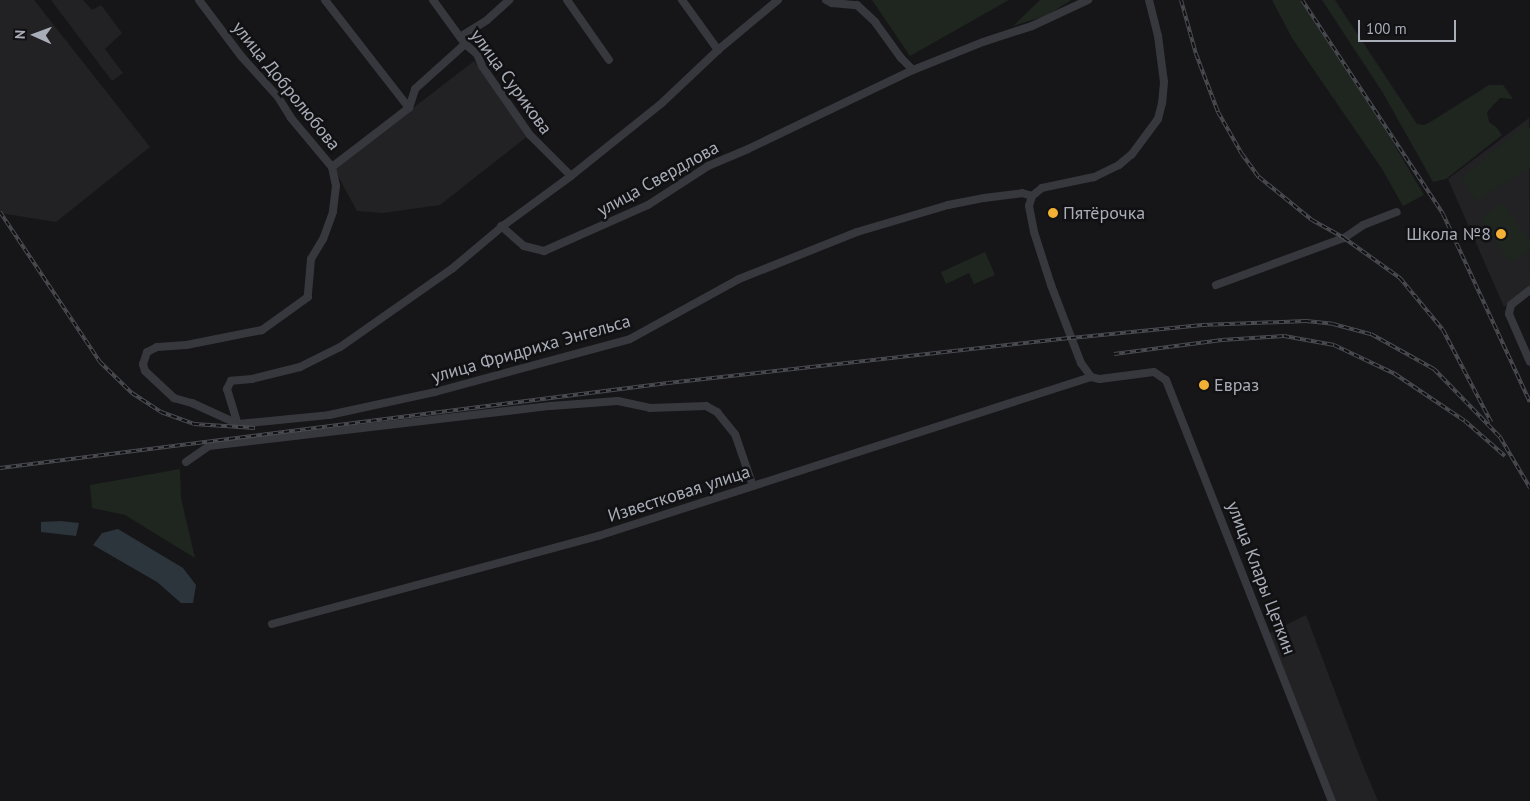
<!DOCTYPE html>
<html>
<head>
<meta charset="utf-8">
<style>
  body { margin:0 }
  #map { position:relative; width:1530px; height:801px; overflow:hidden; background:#161618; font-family:"PT Sans",sans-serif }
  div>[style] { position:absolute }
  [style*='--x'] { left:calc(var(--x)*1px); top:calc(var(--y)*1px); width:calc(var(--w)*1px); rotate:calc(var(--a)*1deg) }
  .built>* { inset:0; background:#222225 }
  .green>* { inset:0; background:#1e261f }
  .water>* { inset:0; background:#2c353c }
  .minor>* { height:8px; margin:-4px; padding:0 4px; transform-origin:4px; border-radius:4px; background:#37383d }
  .rail>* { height:4px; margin-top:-2px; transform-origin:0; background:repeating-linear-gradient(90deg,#111113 0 5.5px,#4a4c52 0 11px); box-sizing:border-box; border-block:1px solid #4a4c52 }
  .dots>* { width:14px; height:14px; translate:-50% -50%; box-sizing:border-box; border:2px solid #111113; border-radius:50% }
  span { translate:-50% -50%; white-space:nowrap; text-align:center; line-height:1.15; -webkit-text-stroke:5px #111113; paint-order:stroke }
  .street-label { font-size:18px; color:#a8adb8 }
  .poi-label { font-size:18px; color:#a8adb8 }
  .left { translate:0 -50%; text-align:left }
  .right { translate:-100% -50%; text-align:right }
  .north { position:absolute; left:10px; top:10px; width:50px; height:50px; -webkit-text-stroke:4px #111113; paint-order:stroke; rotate:272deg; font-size:14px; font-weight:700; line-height:20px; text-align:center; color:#a8adb8 }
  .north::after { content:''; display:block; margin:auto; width:18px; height:22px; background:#a8adb8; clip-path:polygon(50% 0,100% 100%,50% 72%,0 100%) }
  .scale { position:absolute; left:1358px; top:20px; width:98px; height:22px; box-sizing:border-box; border:2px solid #a8adb8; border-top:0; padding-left:6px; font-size:15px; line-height:18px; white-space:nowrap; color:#a8adb8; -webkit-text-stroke:4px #111113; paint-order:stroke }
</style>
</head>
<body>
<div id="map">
  <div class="built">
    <div style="clip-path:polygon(0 0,34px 0,150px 147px,56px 222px,0 213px)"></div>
    <div style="clip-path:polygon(51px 0,83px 0,92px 10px,101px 5px,122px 33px,105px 49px,123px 73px,112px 81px)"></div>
    <div style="clip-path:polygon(474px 61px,529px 135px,440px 205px,383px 213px,357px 211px,334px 169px)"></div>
    <div style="clip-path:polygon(1529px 118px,1530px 288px,1504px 307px,1448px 179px)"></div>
    <div style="clip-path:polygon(1306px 615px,1362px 763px,1378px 801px,1336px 801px,1270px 633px)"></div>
  </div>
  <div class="green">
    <div style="clip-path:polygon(872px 0,1009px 0,910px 56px)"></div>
    <div style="clip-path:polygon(1040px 0,1071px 0,1048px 15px,1013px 26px)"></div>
    <div style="clip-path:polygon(1272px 0,1300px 0,1388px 134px,1424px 195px,1403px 206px,1382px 169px,1292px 38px)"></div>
    <div style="clip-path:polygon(1322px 0,1335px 0,1417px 124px,1424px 125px,1432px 121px,1489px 85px,1503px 85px,1513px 99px,1500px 98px,1487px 112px,1489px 122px,1496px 127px,1502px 135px,1446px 179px,1433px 182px,1383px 93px)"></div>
    <div style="clip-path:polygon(1526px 124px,1530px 129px,1530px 168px,1476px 201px,1462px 178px)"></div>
    <div style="clip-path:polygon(1498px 205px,1504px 205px,1530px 241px,1530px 249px,1513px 261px,1507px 258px,1482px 221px,1484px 215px)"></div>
    <div style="clip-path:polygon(985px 252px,995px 275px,974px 284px,969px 273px,946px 284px,941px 272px)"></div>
    <div style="clip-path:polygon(180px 469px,181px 498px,195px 558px,125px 515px,92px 508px,90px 485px)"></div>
  </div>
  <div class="water">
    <div style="clip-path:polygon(60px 521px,79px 523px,76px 536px,41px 532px,41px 522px)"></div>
    <div style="clip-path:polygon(118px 529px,183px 568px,196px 585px,193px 603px,181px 603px,157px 582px,93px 545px,102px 533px)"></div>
  </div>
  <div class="minor">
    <div style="--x:199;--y:0;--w:70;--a:53.1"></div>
    <div style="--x:241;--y:56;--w:55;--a:47.9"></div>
    <div style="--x:278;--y:97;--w:25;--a:58"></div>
    <div style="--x:291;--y:118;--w:64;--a:50.1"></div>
    <div style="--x:332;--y:167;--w:19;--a:78"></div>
    <div style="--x:336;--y:186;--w:26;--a:97"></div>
    <div style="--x:333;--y:212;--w:29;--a:110"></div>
    <div style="--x:323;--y:239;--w:23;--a:121"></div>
    <div style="--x:311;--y:259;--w:38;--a:95"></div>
    <div style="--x:308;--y:297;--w:57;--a:144.3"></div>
    <div style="--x:262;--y:330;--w:77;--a:168.8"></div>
    <div style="--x:186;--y:345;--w:29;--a:176"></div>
    <div style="--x:157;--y:347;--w:11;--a:153"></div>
    <div style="--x:147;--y:352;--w:13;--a:108"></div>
    <div style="--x:143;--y:364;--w:7;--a:74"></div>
    <div style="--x:145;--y:371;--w:40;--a:43"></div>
    <div style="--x:174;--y:398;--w:19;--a:16"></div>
    <div style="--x:192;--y:403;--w:51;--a:24.5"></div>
    <div style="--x:325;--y:0;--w:137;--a:52.1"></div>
    <div style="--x:433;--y:0;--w:54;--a:54"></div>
    <div style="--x:465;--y:44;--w:16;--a:40"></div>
    <div style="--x:477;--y:54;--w:13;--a:67"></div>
    <div style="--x:482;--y:66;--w:84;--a:55.2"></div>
    <div style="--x:530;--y:135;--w:58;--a:45"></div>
    <div style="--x:567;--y:0;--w:73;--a:55"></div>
    <div style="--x:682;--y:0;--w:62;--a:54.2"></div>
    <div style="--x:778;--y:0;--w:78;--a:140.2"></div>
    <div style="--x:718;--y:50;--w:77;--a:136.6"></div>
    <div style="--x:662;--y:103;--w:117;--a:141.3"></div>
    <div style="--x:571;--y:176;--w:83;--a:143.8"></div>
    <div style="--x:504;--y:225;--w:67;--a:139.9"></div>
    <div style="--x:453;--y:268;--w:138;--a:145"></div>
    <div style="--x:340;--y:347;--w:45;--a:153.4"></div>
    <div style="--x:300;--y:367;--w:49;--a:166"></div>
    <div style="--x:252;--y:379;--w:21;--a:175"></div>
    <div style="--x:231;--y:381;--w:9;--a:117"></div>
    <div style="--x:227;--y:389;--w:37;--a:73"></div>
    <div style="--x:238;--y:424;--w:91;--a:-5.6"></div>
    <div style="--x:329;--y:415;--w:108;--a:-12.2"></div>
    <div style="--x:435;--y:392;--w:202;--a:-15.2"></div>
    <div style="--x:630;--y:339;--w:124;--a:-28.8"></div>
    <div style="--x:739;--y:279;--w:127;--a:-21.7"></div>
    <div style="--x:857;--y:232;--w:95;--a:-16.5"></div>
    <div style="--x:948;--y:205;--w:37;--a:-11"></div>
    <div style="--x:984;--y:198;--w:38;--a:-7"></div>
    <div style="--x:1022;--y:193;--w:10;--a:17"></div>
    <div style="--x:826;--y:0;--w:7;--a:27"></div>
    <div style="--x:832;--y:3;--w:25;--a:5"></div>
    <div style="--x:857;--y:5;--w:25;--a:43"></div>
    <div style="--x:875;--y:22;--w:44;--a:54.2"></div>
    <div style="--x:901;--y:58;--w:17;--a:45"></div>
    <div style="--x:913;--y:70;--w:75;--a:-21.8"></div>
    <div style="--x:983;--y:42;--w:52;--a:-18.1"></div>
    <div style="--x:1032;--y:26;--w:62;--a:-24.9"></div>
    <div style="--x:1149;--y:0;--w:37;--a:76"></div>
    <div style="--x:1158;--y:36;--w:46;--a:82.6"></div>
    <div style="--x:1164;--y:82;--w:21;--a:95"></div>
    <div style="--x:1162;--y:103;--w:16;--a:104"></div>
    <div style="--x:1158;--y:119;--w:44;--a:126.6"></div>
    <div style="--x:1132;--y:154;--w:17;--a:140"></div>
    <div style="--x:1119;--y:165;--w:28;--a:154"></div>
    <div style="--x:1094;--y:177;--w:53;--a:168.1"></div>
    <div style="--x:1042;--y:188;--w:13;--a:141"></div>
    <div style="--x:1032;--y:196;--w:10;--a:107"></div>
    <div style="--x:1029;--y:206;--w:26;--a:79"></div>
    <div style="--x:1034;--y:232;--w:56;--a:72.2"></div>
    <div style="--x:1051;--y:285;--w:84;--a:69"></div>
    <div style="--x:1081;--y:363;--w:17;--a:54"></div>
    <div style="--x:1091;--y:377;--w:9;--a:13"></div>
    <div style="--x:1100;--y:379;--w:54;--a:-7.4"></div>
    <div style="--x:1154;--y:372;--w:14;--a:34"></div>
    <div style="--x:1166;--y:380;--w:453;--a:68.5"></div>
    <div style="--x:460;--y:37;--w:32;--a:-32"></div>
    <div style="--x:487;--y:20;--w:30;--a:-42"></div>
    <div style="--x:332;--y:167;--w:97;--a:-37.5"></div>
    <div style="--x:409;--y:108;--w:20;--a:-72"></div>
    <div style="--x:415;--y:89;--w:67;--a:-42"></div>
    <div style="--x:501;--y:226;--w:30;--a:41"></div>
    <div style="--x:524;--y:246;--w:21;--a:14"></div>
    <div style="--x:544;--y:251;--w:114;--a:-23.9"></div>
    <div style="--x:648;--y:205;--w:72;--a:-33"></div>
    <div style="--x:708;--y:166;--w:43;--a:-23"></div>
    <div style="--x:748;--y:149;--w:183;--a:-25.6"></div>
    <div style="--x:1216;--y:285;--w:136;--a:-20.2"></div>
    <div style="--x:1344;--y:238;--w:23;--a:-34"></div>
    <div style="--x:1363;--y:225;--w:36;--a:-21"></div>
    <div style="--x:1530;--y:290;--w:24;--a:142"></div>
    <div style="--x:1511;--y:305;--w:9;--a:103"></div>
    <div style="--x:1509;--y:314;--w:52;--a:66.4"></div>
    <div style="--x:186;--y:462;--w:28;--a:-35"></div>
    <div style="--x:209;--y:446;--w:344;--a:-6.7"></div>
    <div style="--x:551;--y:406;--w:67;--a:-4.3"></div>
    <div style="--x:618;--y:401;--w:33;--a:12"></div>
    <div style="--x:650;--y:408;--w:56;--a:-2"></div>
    <div style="--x:706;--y:406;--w:13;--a:29"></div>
    <div style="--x:717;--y:412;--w:28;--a:51"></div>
    <div style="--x:735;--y:434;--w:55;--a:70.9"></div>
    <div style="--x:272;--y:624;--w:338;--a:-15.1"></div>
    <div style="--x:598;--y:536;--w:518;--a:-17.88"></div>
  </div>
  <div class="rail">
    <div style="--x:1181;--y:0;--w:56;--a:74.5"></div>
    <div style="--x:1196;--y:54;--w:62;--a:69.2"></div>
    <div style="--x:1218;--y:112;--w:48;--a:60.3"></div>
    <div style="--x:1242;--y:154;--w:29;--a:54"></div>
    <div style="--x:1259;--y:177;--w:68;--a:39.1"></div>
    <div style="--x:1312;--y:220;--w:37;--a:29"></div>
    <div style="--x:1344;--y:238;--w:69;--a:35.5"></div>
    <div style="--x:1400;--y:278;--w:67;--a:50.4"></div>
    <div style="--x:1443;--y:330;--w:104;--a:62.4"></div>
    <div style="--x:1302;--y:0;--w:256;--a:56.6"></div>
    <div style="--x:1443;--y:214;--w:207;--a:65.2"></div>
    <div style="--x:0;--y:212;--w:180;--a:56.3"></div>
    <div style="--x:100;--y:362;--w:45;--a:44.1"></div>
    <div style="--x:132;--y:393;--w:35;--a:33"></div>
    <div style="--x:161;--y:412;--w:35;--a:20"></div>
    <div style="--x:194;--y:424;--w:61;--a:3.8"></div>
    <div style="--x:1114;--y:354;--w:109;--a:-7.4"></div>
    <div style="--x:1222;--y:340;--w:62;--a:-3.7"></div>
    <div style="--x:1284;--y:336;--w:51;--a:10.2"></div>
    <div style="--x:1334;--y:345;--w:68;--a:25.4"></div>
    <div style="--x:1395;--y:374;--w:84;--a:33.9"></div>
    <div style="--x:1465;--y:421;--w:53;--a:41.2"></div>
    <div style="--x:0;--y:468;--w:673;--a:-7.25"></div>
    <div style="--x:668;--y:383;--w:406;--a:-6.4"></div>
    <div style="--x:1071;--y:338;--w:132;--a:-5.7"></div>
    <div style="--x:1202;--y:325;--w:104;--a:-2.2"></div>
    <div style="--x:1306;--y:321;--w:27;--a:6"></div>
    <div style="--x:1333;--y:324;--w:39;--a:15"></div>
    <div style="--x:1371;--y:334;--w:72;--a:29.1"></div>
    <div style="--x:1434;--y:369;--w:95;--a:45.9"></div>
    <div style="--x:1500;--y:437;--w:59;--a:59.5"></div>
  </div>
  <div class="dots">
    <div style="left:1053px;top:213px;background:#f2b134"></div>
    <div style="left:1501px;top:234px;background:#f2b134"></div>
    <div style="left:1204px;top:385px;background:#f2b134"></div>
  </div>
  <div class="street-label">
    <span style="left:511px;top:82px;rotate:54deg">улица Сурикова</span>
    <span style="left:286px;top:86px;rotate:51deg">улица Добролюбова</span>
    <span style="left:658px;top:179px;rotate:-29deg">улица Свердлова</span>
    <span style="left:531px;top:349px;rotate:-16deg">улица Фридриха Энгельса</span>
    <span style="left:679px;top:494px;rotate:-18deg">Известковая улица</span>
    <span style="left:1261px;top:578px;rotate:69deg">улица Клары Цеткин</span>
  </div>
  <div class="poi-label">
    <span class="left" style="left:1063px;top:213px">Пятёрочка</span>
    <span class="right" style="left:1491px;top:234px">Школа №8</span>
    <span class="left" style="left:1214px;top:385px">Евраз</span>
  </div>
  <div class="north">N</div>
  <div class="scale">100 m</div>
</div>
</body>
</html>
